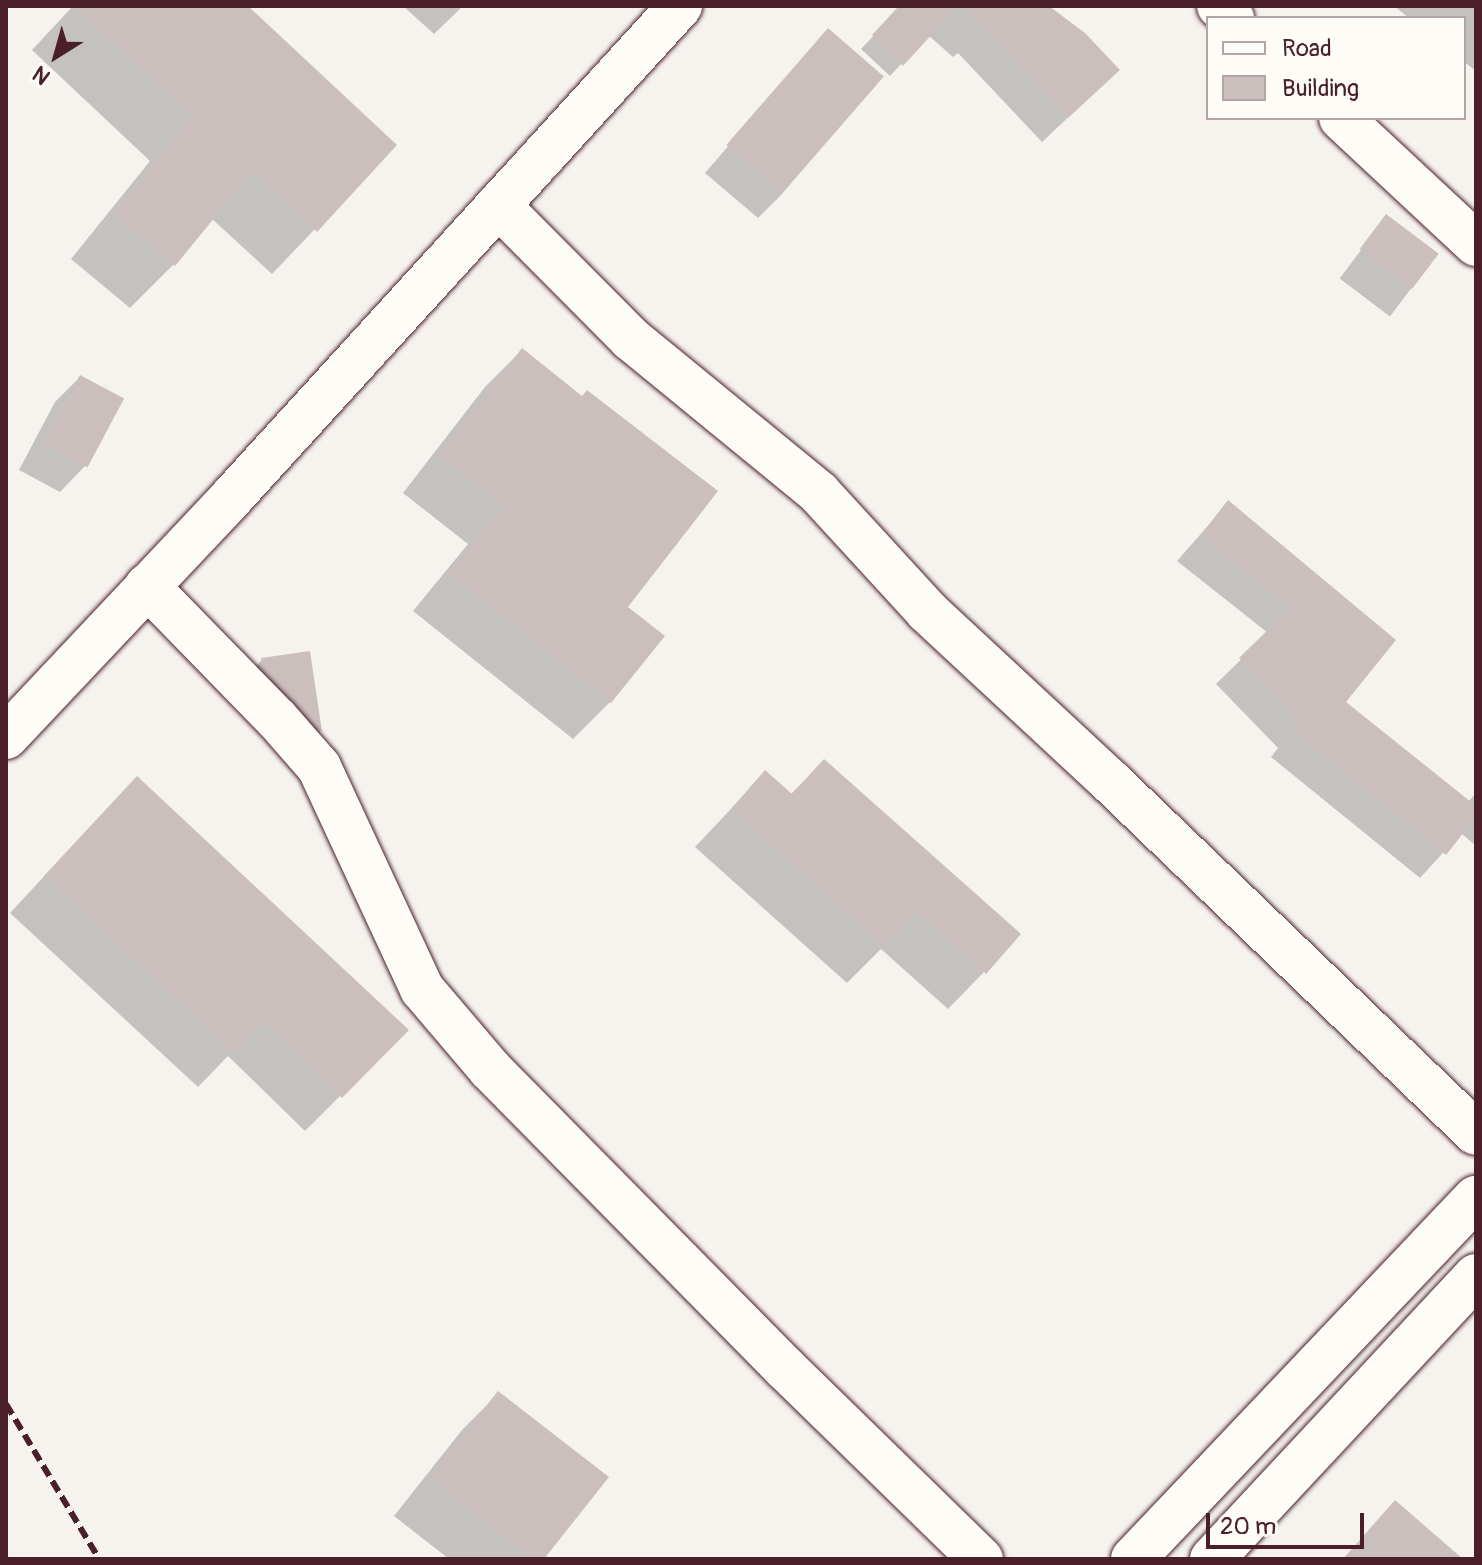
<!DOCTYPE html>
<html>
<head>
<meta charset="utf-8">
<style>
  body { margin:0 }
  #map { position:relative; width:1482px; height:1565px; overflow:hidden; background:#f6f3ef; font-family:Pangolin,sans-serif }
  div>[style] { position:absolute }
  [style*='--x'] { left:calc(var(--x)*1px); top:calc(var(--y)*1px); width:calc(var(--w)*1px); rotate:calc(var(--a)*1deg) }
  .shadow>* { inset:0; background:#0003; transform-origin:0 0 }
  .building>* { inset:0; background:#cbbfbe; transform-origin:0 0 }
  .roads { filter:drop-shadow(0 0 2px #4a1f2b) drop-shadow(0 0 2px #4a1f2b) }
  .street>* { height:44px; margin:-22px; padding:0 22px; transform-origin:22px; border-radius:22px; background:#fdfcf7 }
  .secondary>* { height:44px; margin:-22px; padding:0 22px; transform-origin:22px; border-radius:22px; background:#fdfcf7 }
  .rail>* { height:6px; margin-top:-3px; transform-origin:0; background:repeating-linear-gradient(90deg,#4a1f2b 0 12px,transparent 0 18px) }
  span { translate:-50% -50%; white-space:nowrap; text-align:center; line-height:1.15; -webkit-text-stroke:6px #fdfcf7; paint-order:stroke }
  .frame { position:absolute; inset:0; border:8px solid #4a1f2b; pointer-events:none }
  .legend { position:absolute; left:1206px; top:16px; width:260px; height:104px; box-sizing:border-box; background:#fdfcf7; border:2px solid #b5a4a5; margin:0; padding:10px 14px; list-style:none; font-size:24px; color:#4a1f2b }
  .legend li { display:flex; align-items:center; gap:16px; height:40px }
  .legend b { width:40px; border:2px solid #b5a4a5 }
  .north { position:absolute; left:16px; top:16px; width:80px; height:80px; -webkit-text-stroke:6px #fdfcf7; paint-order:stroke; rotate:217deg; font-size:22px; font-weight:700; line-height:32px; text-align:center; color:#4a1f2b }
  .north::after { content:''; display:block; margin:auto; width:28px; height:36px; background:#4a1f2b; clip-path:polygon(50% 0,100% 100%,50% 72%,0 100%) }
  .scale { position:absolute; left:1206px; top:1513px; width:158px; height:36px; box-sizing:border-box; border:4px solid #4a1f2b; border-top:0; padding-left:10px; font-size:24px; line-height:28px; white-space:nowrap; color:#4a1f2b; -webkit-text-stroke:6px #fdfcf7; paint-order:stroke }
</style>
</head>
<body>
<div id="map">
  <div class="shadow">
    <div style="clip-path:polygon(73px 6px,246px 6px,395px 145px,272px 274px,211px 218px,173px 265px,130px 308px,71px 259px,150px 161px,32px 50px)"></div>
    <div style="clip-path:polygon(403px 6px,463px 6px,434px 34px)"></div>
    <div style="clip-path:polygon(902px 6px,1045px 6px,1092px 95px,1042px 142px,958px 53px,953px 57px,928px 35px,890px 76px,861px 49px)"></div>
    <div style="clip-path:polygon(1394px 6px,1476px 6px,1476px 71px,1464px 62px,1464px 18px,1409px 18px)"></div>
    <div style="clip-path:polygon(828px 31px,783px 193px,758px 218px,705px 173px)"></div>
    <div style="left:1386px;top:217px;width:63px;height:77px;rotate:37deg"></div>
    <div style="clip-path:polygon(522px 350px,625px 607px,662px 637px,610px 702px,573px 739px,413px 611px,468px 544px,403px 493px,485px 387px)"></div>
    <div style="clip-path:polygon(80px 377px,85px 466px,60px 492px,19px 470px,55px 402px)"></div>
    <div style="clip-path:polygon(1228px 503px,1393px 640px,1343px 702px,1468px 802px,1476px 793px,1476px 846px,1461px 833px,1420px 878px,1271px 757px,1278px 748px,1216px 684px,1268px 633px,1177px 561px)"></div>
    <div style="clip-path:polygon(308px 653px,320px 732px,296px 756px,237px 685px,262px 660px)"></div>
    <div style="clip-path:polygon(824px 761px,984px 972px,948px 1009px,881px 949px,847px 983px,695px 847px,765px 773px,790px 795px)"></div>
    <div style="clip-path:polygon(102px 814px,406px 1030px,305px 1131px,228px 1056px,198px 1087px,10px 913px)"></div>
    <div style="clip-path:polygon(498px 1394px,542px 1559px,449px 1559px,394px 1516px,462px 1430px)"></div>
  </div>
  <div class="building">
    <div style="clip-path:polygon(74px 6px,248px 6px,397px 145px,317px 232px,252px 172px,175px 266px,113px 215px,192px 116px)"></div>
    <div style="clip-path:polygon(899px 6px,958px 6px,903px 66px,872px 35px)"></div>
    <div style="clip-path:polygon(963px 6px,1049px 6px,1085px 33px,1120px 70px,1068px 118px)"></div>
    <div style="left:828px;top:28px;width:74px;height:155px;rotate:41deg"></div>
    <div style="left:1386px;top:214px;width:66px;height:44px;rotate:37deg"></div>
    <div style="clip-path:polygon(522px 348px,582px 396px,587px 390px,718px 491px,628px 607px,665px 636px,611px 703px,448px 573px,503px 506px,438px 456px)"></div>
    <div style="left:80px;top:375px;width:50px;height:78px;rotate:28deg"></div>
    <div style="clip-path:polygon(1228px 500px,1396px 640px,1346px 702px,1476px 806px,1476px 817px,1446px 855px,1293px 732px,1300px 723px,1239px 658px,1290px 608px,1200px 536px)"></div>
    <div style="clip-path:polygon(310px 651px,322px 732px,263px 669px,261px 658px)"></div>
    <div style="clip-path:polygon(824px 759px,1021px 934px,986px 974px,917px 912px,885px 947px,731px 809px,765px 770px,792px 794px)"></div>
    <div style="clip-path:polygon(137px 776px,409px 1030px,342px 1098px,264px 1021px,234px 1053px,44px 876px)"></div>
    <div style="clip-path:polygon(498px 1391px,609px 1477px,544px 1559px,532px 1559px,429px 1478px)"></div>
    <div style="clip-path:polygon(1395px 1500px,1463px 1559px,1343px 1559px)"></div>
  </div>
  <div class="roads">
    <div class="street">
      <div style="--x:1219;--y:6;--w:18;--a:43"></div>
      <div style="--x:1341;--y:118;--w:185;--a:43"></div>
      <div style="--x:498;--y:205;--w:189;--a:45.2"></div>
      <div style="--x:631;--y:339;--w:243;--a:39.3"></div>
      <div style="--x:819;--y:493;--w:160;--a:47.5"></div>
      <div style="--x:927;--y:611;--w:251;--a:42.9"></div>
      <div style="--x:1111;--y:782;--w:506;--a:43.88"></div>
      <div style="--x:147;--y:586;--w:186;--a:45.7"></div>
      <div style="--x:277;--y:719;--w:64;--a:48.8"></div>
      <div style="--x:319;--y:767;--w:245;--a:65.1"></div>
      <div style="--x:422;--y:989;--w:105;--a:49.6"></div>
      <div style="--x:490;--y:1069;--w:420;--a:45.4"></div>
      <div style="--x:785;--y:1368;--w:274;--a:44.3"></div>
      <div style="--x:6;--y:737;--w:330;--a:-46.7"></div>
      <div style="--x:232;--y:497;--w:665;--a:-47.62"></div>
    </div>
    <div class="secondary">
      <div style="--x:1133;--y:1559;--w:498;--a:-46.5"></div>
      <div style="--x:1212;--y:1559;--w:387;--a:-47"></div>
    </div>
  </div>
  <div class="rail">
    <div style="--x:6;--y:1404;--w:181;--a:59"></div>
  </div>
  <div class="frame"></div>
  <ul class="legend">
  <li><b style="height:10px;background:#fdfcf7"></b>Road</li>
  <li><b style="height:22px;background:#cbbfbe"></b>Building</li>
  </ul>
  <div class="north">N</div>
  <div class="scale">20 m</div>
</div>
</body>
</html>
